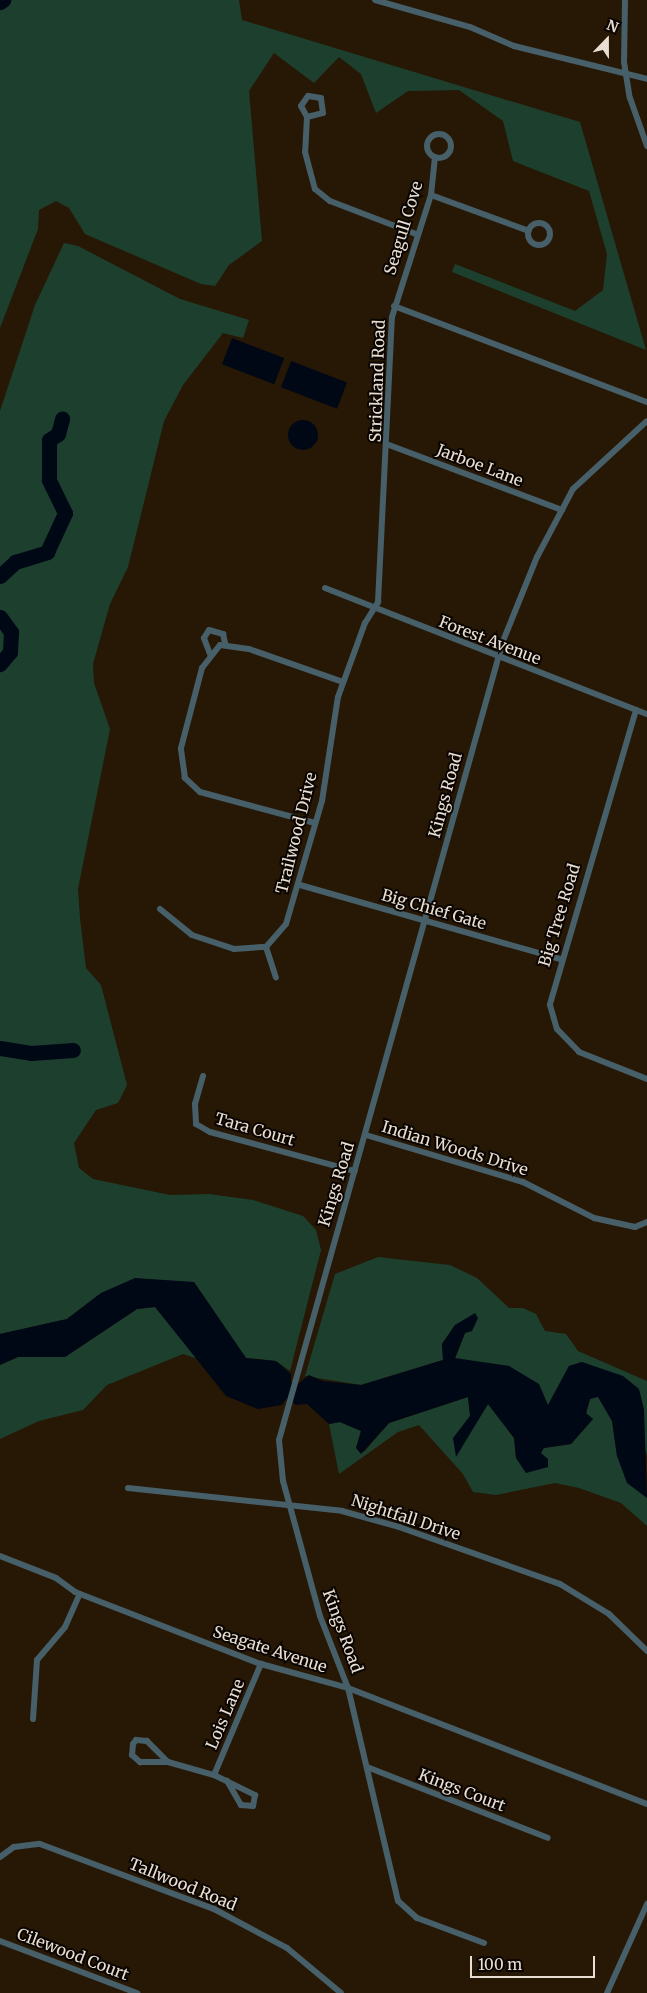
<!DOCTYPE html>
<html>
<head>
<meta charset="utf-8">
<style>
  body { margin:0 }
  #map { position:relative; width:647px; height:1993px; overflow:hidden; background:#271705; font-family:Merriweather,serif }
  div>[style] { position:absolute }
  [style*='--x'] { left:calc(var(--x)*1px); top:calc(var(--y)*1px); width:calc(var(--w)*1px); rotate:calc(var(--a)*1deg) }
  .green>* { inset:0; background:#1d402e }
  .water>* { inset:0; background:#000816; transform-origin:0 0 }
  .round { border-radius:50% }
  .river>* { height:15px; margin:-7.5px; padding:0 7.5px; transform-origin:7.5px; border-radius:7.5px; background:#000816 }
  .minor>* { height:6px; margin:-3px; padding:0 3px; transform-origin:3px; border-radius:3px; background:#465f68 }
  .minor>.ring { margin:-3px; padding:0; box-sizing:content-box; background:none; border:6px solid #465f68; border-radius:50% }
  span { translate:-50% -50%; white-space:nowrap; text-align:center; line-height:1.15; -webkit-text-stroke:4px #0a0501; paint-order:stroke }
  .street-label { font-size:16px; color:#e9ded3 }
  .north { position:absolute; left:582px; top:15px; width:50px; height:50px; -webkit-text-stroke:4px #0a0501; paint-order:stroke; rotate:22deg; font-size:14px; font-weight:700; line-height:20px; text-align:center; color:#e9ded3 }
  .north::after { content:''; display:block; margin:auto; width:18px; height:22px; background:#e9ded3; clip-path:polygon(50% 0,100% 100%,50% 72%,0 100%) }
  .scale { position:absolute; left:470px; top:1956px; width:125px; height:22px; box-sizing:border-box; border:2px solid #e9ded3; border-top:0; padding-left:6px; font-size:15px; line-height:18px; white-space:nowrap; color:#e9ded3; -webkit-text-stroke:4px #0a0501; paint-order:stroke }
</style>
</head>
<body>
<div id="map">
  <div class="green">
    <div style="clip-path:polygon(0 0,239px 0,242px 20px,580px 122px,646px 350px,452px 272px,455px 264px,575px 311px,603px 290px,607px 254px,589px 191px,513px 161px,503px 121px,459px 90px,408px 91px,376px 113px,361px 74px,339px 57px,314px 83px,274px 53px,249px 91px,262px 241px,229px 265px,215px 286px,201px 284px,85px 234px,69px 208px,56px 201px,39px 210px,38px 229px,0 328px)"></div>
    <div style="clip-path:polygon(64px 243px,78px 246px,180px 299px,249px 320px,243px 338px,223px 333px,183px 385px,164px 421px,128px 567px,110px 604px,93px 664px,94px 683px,110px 729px,78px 889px,80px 918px,86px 968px,101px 985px,127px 1085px,118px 1103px,96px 1110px,74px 1143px,79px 1168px,93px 1179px,170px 1195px,209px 1194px,253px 1200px,303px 1216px,316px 1230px,321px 1250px,290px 1371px,276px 1361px,246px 1358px,194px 1282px,101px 1293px,67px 1319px,0 1334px,0 411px,35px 305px)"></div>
    <div style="clip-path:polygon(378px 1257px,450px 1265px,477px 1278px,509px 1308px,523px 1308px,536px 1314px,545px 1331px,566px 1334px,578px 1351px,647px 1381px,647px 1456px,642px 1439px,644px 1409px,582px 1362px,569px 1366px,548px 1405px,509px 1366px,455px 1359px,465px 1333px,472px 1331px,470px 1320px,455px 1325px,442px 1344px,443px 1360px,361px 1385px,305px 1376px,335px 1274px)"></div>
    <div style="clip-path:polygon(155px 1307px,198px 1359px,183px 1354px,107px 1385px,83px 1410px,39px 1421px,0 1439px,0 1365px,18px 1357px,65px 1357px,137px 1309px)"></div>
    <div style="clip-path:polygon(598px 1396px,612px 1421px,617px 1456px,647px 1498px,647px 1526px,621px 1503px,579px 1488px,555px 1483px,496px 1495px,473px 1492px,463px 1474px,419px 1425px,398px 1432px,339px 1474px,329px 1424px,340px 1422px,361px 1431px,356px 1448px,364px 1452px,389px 1423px,468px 1397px,470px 1416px,454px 1438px,461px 1446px,488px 1404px,514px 1438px,516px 1458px,527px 1473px,543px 1448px,571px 1444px,593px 1419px,586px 1414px,590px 1399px)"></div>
  </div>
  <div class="water">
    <div style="left:232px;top:338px;width:56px;height:28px;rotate:21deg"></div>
    <div style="left:291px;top:361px;width:60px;height:28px;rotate:21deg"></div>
    <div class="round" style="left:288px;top:420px;width:30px;height:30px"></div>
    <div style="clip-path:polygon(135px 1278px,194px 1282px,246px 1358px,276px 1361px,291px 1374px,291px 1382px,298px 1384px,309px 1375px,323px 1381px,361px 1385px,443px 1360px,442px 1344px,455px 1325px,475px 1313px,478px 1318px,472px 1331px,465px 1333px,455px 1358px,509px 1366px,539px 1384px,548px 1405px,569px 1366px,582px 1362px,623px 1376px,639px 1389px,644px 1409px,647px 1498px,627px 1483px,617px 1456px,612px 1421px,598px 1397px,590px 1399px,586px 1413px,593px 1419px,571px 1444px,544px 1448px,541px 1453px,548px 1459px,548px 1467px,526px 1473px,516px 1458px,514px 1438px,488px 1404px,456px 1457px,453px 1438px,470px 1416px,468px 1397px,389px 1423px,361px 1454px,356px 1448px,361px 1431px,340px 1422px,329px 1424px,307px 1404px,296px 1405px,287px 1398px,282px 1405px,258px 1409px,226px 1396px,155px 1307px,137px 1309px,65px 1357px,18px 1357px,0 1365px,0 1334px,67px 1319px,101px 1293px)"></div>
  </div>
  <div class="river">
    <div style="--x:0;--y:2;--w:4;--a:-34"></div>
    <div style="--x:0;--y:576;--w:21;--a:-43"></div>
    <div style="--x:15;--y:562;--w:34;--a:-17"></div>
    <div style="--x:47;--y:552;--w:43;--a:-65.2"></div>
    <div style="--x:65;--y:513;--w:37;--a:-116"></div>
    <div style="--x:49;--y:480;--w:40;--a:-90"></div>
    <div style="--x:49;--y:440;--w:11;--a:-34"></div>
    <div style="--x:58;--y:434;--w:16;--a:-75"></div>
    <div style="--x:0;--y:617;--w:19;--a:54"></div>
    <div style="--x:11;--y:632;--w:20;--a:93"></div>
    <div style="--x:10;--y:652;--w:16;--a:130"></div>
    <div style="--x:0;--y:1048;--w:31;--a:9"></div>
    <div style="--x:31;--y:1053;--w:42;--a:-4.1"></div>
  </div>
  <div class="minor">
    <div style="--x:375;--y:0;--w:99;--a:15.9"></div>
    <div style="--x:470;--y:27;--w:48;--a:23.4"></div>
    <div style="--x:514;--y:46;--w:137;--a:13.9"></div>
    <div style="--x:625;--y:0;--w:62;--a:90.9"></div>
    <div style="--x:624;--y:62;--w:36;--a:81"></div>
    <div style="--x:630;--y:98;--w:51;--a:70.5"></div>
    <div style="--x:307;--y:117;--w:16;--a:-14"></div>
    <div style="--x:323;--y:113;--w:15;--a:-98"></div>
    <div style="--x:321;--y:98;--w:13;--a:-171"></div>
    <div style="--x:308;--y:96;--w:12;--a:125"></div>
    <div style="--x:301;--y:106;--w:13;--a:61"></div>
    <div style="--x:307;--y:117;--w:35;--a:93"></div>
    <div style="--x:305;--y:152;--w:38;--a:75"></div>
    <div style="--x:315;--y:189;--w:19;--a:39"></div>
    <div style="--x:330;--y:201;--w:92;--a:21"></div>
    <div class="ring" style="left:427px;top:134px;width:18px;height:18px"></div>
    <div style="--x:431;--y:195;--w:104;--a:20.2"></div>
    <div class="ring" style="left:528px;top:223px;width:16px;height:16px"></div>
    <div style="--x:394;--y:306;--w:271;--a:20.8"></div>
    <div style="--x:389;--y:445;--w:185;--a:20.6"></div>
    <div style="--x:325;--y:588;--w:346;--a:21.4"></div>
    <div style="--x:210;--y:654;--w:17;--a:-111"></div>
    <div style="--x:204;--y:638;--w:9;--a:-58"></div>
    <div style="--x:209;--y:630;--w:15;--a:16"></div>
    <div style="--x:223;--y:634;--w:9;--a:77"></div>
    <div style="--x:636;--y:710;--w:307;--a:106.3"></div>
    <div style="--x:550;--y:1005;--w:25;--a:74"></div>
    <div style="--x:557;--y:1029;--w:32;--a:46"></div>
    <div style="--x:579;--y:1052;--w:73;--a:21.7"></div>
    <div style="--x:315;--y:823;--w:119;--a:-164.9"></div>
    <div style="--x:200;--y:792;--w:21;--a:-137"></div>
    <div style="--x:185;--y:778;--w:30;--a:-98"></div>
    <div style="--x:181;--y:748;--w:83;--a:-75.3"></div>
    <div style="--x:202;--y:668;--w:29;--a:-52"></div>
    <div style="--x:220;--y:645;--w:29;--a:8"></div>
    <div style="--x:249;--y:649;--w:100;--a:19.3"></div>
    <div style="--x:300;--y:885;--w:270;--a:15.9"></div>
    <div style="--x:160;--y:909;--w:41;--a:39.1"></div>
    <div style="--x:192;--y:935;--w:44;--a:18.4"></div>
    <div style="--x:234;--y:949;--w:32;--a:-4"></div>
    <div style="--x:266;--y:947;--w:30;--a:-49"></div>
    <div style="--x:286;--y:924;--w:128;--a:-73.7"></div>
    <div style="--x:322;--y:801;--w:105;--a:-81.3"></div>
    <div style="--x:338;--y:697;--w:79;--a:-70"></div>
    <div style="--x:365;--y:623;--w:25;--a:-58"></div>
    <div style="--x:378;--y:602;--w:285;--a:-87.2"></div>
    <div style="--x:392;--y:317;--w:128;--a:-72.3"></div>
    <div style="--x:431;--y:195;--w:38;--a:-84"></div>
    <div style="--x:266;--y:947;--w:32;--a:72"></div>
    <div style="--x:203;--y:1076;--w:29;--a:106"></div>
    <div style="--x:195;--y:1104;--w:20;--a:87"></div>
    <div style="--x:196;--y:1124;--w:16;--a:30"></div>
    <div style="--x:210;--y:1132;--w:150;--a:15.1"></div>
    <div style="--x:366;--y:1135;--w:164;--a:16.7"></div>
    <div style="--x:523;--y:1182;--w:80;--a:26.9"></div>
    <div style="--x:594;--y:1218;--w:42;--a:12.4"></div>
    <div style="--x:635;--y:1227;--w:13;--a:-23"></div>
    <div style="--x:128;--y:1488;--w:215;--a:6.1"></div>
    <div style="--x:342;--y:1511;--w:59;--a:15.7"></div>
    <div style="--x:399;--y:1527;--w:171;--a:19.5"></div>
    <div style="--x:560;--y:1584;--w:57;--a:31.5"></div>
    <div style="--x:609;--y:1614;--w:53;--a:44.2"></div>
    <div style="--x:0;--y:1556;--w:60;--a:21.4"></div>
    <div style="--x:56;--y:1578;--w:24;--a:36"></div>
    <div style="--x:75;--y:1592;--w:199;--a:21.2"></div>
    <div style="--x:261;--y:1664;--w:90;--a:15.4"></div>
    <div style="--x:348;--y:1688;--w:321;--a:21.2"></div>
    <div style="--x:33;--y:1719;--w:59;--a:-86.1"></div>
    <div style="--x:37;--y:1660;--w:43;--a:-49.7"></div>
    <div style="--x:65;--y:1627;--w:36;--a:-66"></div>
    <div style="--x:168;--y:1762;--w:30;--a:-135"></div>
    <div style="--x:147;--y:1741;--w:11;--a:-175"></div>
    <div style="--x:136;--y:1740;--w:5;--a:127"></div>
    <div style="--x:133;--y:1744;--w:11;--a:95"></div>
    <div style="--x:132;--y:1755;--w:11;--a:41"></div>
    <div style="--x:140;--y:1762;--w:28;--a:0"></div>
    <div style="--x:168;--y:1762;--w:48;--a:15.8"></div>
    <div style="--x:214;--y:1775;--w:121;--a:-67.1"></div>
    <div style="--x:367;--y:1767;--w:194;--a:21.4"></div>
    <div style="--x:214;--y:1775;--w:46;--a:26"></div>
    <div style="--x:255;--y:1795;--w:11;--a:100"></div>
    <div style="--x:253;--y:1806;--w:12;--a:-175"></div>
    <div style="--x:241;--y:1805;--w:28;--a:-120"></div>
    <div style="--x:0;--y:1857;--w:17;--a:-36"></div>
    <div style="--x:14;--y:1847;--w:26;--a:-7"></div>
    <div style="--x:40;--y:1844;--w:186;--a:20.5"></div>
    <div style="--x:214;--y:1909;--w:83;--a:28.1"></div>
    <div style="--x:287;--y:1948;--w:70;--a:39.8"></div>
    <div style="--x:0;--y:1941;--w:147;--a:20.8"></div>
    <div style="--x:484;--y:1943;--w:72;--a:-159.5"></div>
    <div style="--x:417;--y:1918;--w:25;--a:-138"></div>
    <div style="--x:398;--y:1901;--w:219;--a:-103.2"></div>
    <div style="--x:348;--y:1688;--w:77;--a:-111.3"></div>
    <div style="--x:320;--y:1616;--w:140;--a:-105.3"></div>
    <div style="--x:283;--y:1481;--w:41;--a:-95.6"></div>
    <div style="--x:279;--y:1440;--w:830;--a:-74.34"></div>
    <div style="--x:503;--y:641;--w:91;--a:-68"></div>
    <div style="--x:537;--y:557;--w:77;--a:-62.1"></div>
    <div style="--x:573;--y:489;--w:100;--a:-42.6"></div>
    <div style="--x:607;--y:1993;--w:98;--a:-65.8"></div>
  </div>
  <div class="street-label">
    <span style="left:403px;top:228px;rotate:-73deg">Seagull Cove</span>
    <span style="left:377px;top:381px;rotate:-88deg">Strickland Road</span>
    <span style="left:480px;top:465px;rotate:21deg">Jarboe Lane</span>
    <span style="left:490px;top:640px;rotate:21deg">Forest Avenue</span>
    <span style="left:445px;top:795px;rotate:-75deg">Kings Road</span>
    <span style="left:296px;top:833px;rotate:-76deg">Trailwood Drive</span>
    <span style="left:434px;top:909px;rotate:16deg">Big Chief Gate</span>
    <span style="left:559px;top:915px;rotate:-73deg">Big Tree Road</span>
    <span style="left:255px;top:1129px;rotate:16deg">Tara Court</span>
    <span style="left:455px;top:1148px;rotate:17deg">Indian Woods Drive</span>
    <span style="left:336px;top:1184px;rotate:-73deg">Kings Road</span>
    <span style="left:406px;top:1517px;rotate:18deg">Nightfall Drive</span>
    <span style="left:343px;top:1631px;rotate:70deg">Kings Road</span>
    <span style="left:270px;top:1649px;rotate:18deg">Seagate Avenue</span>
    <span style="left:225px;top:1714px;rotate:-67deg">Lois Lane</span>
    <span style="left:462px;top:1790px;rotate:21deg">Kings Court</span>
    <span style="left:183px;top:1884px;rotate:22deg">Tallwood Road</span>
    <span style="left:73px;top:1954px;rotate:21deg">Cilewood Court</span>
  </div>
  <div class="north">N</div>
  <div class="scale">100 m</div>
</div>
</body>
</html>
